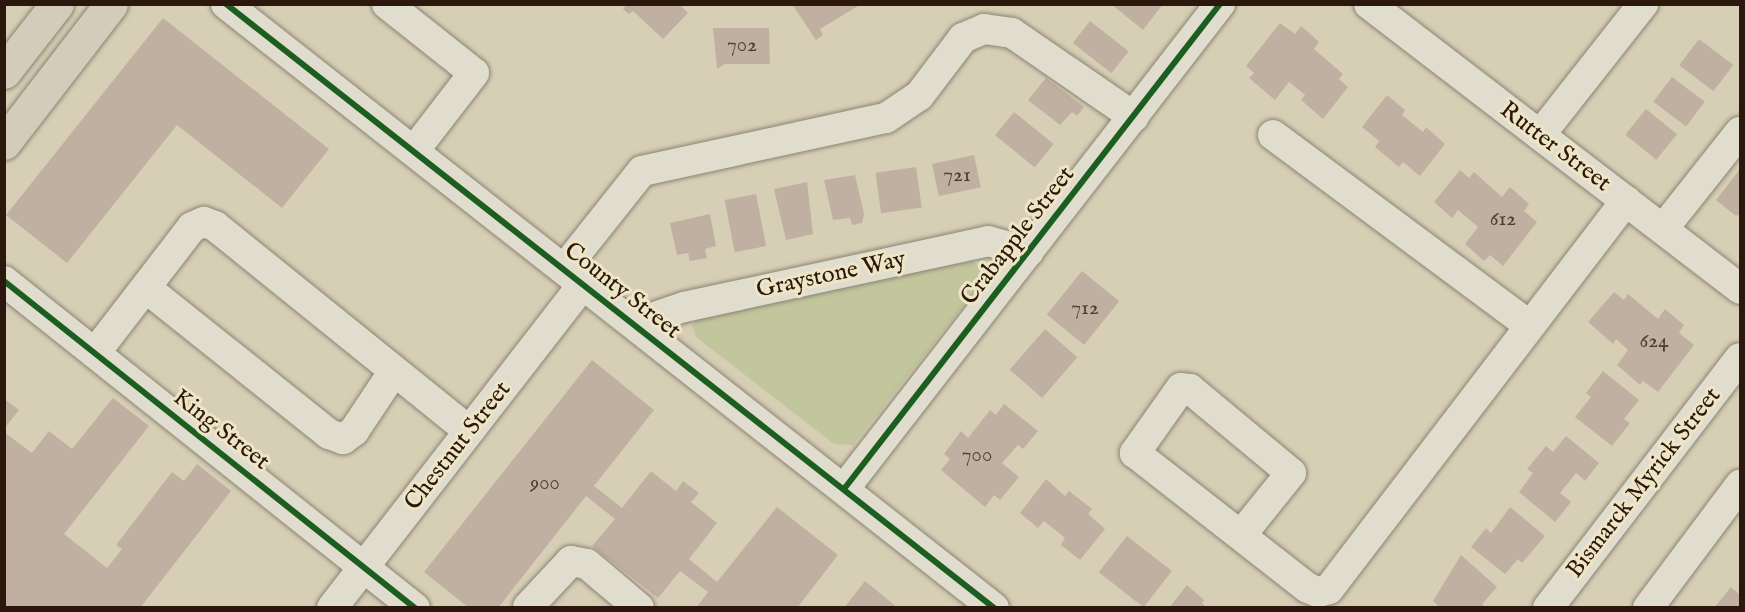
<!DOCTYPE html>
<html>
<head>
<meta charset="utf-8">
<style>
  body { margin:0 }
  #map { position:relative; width:1745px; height:612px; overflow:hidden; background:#d7cfb5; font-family:"IM FELL English",serif }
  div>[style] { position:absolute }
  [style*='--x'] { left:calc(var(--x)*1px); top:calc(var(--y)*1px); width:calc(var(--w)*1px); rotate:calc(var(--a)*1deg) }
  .green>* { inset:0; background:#c2c69d }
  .building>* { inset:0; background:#c0b0a1; transform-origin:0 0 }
  .roads { filter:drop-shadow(0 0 2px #8b8474) drop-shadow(0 0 2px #8b8474) }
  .minor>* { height:30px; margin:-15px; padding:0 15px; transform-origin:15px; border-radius:15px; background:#e0dcce }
  .major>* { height:33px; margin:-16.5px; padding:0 16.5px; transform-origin:16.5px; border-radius:16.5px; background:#d4ccba }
  .cycleway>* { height:6px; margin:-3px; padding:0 3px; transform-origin:3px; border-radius:3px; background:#1b5e20 }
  span { translate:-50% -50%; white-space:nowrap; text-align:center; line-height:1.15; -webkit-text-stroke:6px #eee5c6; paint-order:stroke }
  .number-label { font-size:21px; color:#503d30 }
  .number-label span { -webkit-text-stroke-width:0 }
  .street-label { font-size:24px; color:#2b170b }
  .frame { position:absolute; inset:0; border:6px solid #2b170b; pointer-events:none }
</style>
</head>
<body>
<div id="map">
  <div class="green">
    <div style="clip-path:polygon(969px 259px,979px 266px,983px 281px,853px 445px,834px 444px,696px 337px,692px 325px,700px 316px)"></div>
  </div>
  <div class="building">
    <div style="clip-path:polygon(627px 4px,679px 4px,688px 13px,663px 39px,633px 11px,629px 14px,623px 9px)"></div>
    <div style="clip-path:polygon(792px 4px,857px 4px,858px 6px,820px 29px,823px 35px,816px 40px)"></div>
    <div style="clip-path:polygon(1111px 4px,1163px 4px,1143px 30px)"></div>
    <div style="clip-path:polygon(163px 18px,329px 149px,282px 208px,177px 125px,67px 263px,6px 215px)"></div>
    <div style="left:1090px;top:21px;width:49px;height:28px;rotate:38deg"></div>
    <div style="clip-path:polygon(1280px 23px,1295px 34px,1301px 26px,1319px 42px,1314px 49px,1343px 74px,1339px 79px,1348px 87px,1323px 119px,1301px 100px,1305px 95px,1289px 82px,1275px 100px,1249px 78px,1254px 73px,1246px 66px)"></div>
    <div style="clip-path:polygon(713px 28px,769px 28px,770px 64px,725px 64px,717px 69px)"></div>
    <div style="left:1699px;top:39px;width:43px;height:33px;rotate:37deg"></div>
    <div style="left:1672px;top:77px;width:41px;height:31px;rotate:37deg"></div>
    <div style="clip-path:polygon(1046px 78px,1084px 107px,1077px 116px,1072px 112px,1060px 125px,1028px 100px)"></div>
    <div style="clip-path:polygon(1387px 95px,1405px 110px,1402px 115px,1423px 132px,1426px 127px,1445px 144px,1420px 176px,1403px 162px,1399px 167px,1375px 147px,1379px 141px,1362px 127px)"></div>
    <div style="left:1646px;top:109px;width:40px;height:33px;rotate:39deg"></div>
    <div style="left:1014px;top:112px;width:51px;height:30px;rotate:39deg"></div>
    <div style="left:974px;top:155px;width:33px;height:43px;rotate:78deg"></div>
    <div style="left:916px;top:167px;width:41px;height:41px;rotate:82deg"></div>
    <div style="clip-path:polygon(1740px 169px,1740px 214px,1736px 216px,1716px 200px)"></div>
    <div style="clip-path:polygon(1460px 170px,1469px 178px,1474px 172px,1502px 197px,1510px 187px,1529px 204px,1524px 211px,1537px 222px,1503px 266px,1490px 255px,1484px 261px,1465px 244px,1478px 227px,1458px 210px,1452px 218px,1434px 202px)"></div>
    <div style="clip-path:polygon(855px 175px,864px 214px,862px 223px,852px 225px,850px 218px,833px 220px,824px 180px)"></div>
    <div style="clip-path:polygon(807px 182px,813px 234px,786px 240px,774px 189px)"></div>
    <div style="left:756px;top:194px;width:53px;height:32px;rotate:79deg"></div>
    <div style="clip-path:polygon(710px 214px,716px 246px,705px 249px,707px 258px,690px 261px,688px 253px,677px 255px,670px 223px)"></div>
    <div style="left:1082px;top:271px;width:48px;height:56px;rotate:39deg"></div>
    <div style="clip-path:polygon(1614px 292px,1624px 300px,1628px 294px,1658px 319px,1665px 309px,1684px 325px,1679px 333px,1694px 345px,1658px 392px,1643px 381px,1640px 385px,1617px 365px,1628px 350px,1616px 339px,1613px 344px,1588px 322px)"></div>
    <div style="left:1045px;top:329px;width:43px;height:54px;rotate:41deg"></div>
    <div style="clip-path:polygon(592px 360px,654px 410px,594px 486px,622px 508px,651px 471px,676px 491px,683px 481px,699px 493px,691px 502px,717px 523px,689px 559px,717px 582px,777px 507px,838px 555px,797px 608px,696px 608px,708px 592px,680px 571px,658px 598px,592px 546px,615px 519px,586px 496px,498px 608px,469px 608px,424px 572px)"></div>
    <div style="clip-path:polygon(1603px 371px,1639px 400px,1624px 419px,1630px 423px,1612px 446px,1575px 417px,1591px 397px,1586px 393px)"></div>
    <div style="clip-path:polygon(113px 398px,149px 426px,64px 534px,107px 568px,122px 549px,116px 545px,172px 472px,184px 481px,197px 464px,231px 491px,140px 608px,4px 608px,4px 432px,32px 453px,49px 431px,72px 449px)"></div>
    <div style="clip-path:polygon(4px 399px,19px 410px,4px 429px)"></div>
    <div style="clip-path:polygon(1004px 404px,1038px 431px,1023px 449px,1018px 445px,1002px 463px,1019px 477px,1000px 500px,994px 495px,985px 507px,941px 470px,950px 459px,944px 454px,961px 431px,968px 438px,990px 410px,996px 415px)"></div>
    <div style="clip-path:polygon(1566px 436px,1599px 463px,1585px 481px,1576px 473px,1560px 493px,1571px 502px,1555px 522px,1519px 492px,1533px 473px,1527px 469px,1546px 446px,1553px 452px)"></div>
    <div style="clip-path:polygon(1046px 479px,1065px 496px,1069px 491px,1092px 509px,1088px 514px,1105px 529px,1080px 560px,1061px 545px,1065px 538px,1044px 521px,1038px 528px,1020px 513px)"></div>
    <div style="clip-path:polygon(1510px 507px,1545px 536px,1522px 563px,1518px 559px,1505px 574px,1471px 547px,1486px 528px,1491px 533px)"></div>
    <div style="left:1127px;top:536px;width:57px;height:46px;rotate:38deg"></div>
    <div style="clip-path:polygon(1461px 555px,1497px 587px,1482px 604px,1486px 608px,1440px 608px,1433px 601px)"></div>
    <div style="clip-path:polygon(865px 581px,898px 608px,844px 608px)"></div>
    <div style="clip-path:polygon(1187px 585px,1204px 600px,1202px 603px,1207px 608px,1169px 608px)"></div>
    <div style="clip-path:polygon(1731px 587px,1740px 595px,1740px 608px,1714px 608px)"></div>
  </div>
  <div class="roads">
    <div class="minor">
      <div style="--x:226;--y:4;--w:977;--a:38.18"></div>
      <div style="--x:387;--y:4;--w:111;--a:38.4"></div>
      <div style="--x:474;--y:73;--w:98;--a:127.6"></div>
      <div style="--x:1369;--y:4;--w:468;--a:37.5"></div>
      <div style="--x:1273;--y:135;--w:319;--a:36.6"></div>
      <div style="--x:1540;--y:135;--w:167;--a:-51.8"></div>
      <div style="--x:1663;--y:229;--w:124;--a:-51.6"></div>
      <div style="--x:564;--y:269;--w:125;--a:-51.5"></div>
      <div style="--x:642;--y:171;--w:250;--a:-12.3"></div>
      <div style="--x:886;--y:118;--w:40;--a:-34"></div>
      <div style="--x:919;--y:96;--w:73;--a:-52.8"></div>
      <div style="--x:963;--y:38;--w:23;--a:-23"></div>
      <div style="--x:984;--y:29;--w:28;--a:8"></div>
      <div style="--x:1012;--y:33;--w:148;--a:34.5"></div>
      <div style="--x:4;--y:281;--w:525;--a:38.51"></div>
      <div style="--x:146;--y:288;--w:234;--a:38.6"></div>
      <div style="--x:329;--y:434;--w:15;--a:20"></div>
      <div style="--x:343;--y:439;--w:14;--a:-36"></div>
      <div style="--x:354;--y:431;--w:72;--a:-56.3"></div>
      <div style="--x:634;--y:324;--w:53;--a:-18.8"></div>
      <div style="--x:684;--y:307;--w:311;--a:-12.2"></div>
      <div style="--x:988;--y:241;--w:42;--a:15"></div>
      <div style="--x:95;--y:353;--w:159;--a:-52.4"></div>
      <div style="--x:192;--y:227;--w:13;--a:-23"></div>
      <div style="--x:204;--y:222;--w:12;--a:20"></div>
      <div style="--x:215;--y:226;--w:326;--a:38.9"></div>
      <div style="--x:844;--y:489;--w:614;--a:-52.22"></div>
      <div style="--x:1242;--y:534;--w:78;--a:-51.2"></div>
      <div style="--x:1291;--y:473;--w:131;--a:-140.3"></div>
      <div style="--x:1190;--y:389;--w:9;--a:-174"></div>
      <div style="--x:1181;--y:388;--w:80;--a:125.3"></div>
      <div style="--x:1135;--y:453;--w:219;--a:38"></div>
      <div style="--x:1308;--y:588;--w:11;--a:22"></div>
      <div style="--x:1318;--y:592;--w:11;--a:-15"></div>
      <div style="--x:1329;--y:589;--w:489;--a:-52.6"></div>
      <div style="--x:528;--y:607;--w:63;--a:-46.9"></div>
      <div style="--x:571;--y:561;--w:16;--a:11"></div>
      <div style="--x:587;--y:564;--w:68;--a:40.2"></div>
      <div style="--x:332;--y:608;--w:410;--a:-52.2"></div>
      <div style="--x:1548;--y:608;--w:315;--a:-52.5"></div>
      <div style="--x:1648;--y:608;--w:154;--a:-53.2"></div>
    </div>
    <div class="major">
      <div style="--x:4;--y:72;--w:86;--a:-52.1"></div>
      <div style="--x:4;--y:143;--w:175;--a:-52.4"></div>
    </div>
  </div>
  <div class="cycleway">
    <div style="--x:226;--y:4;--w:977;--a:38.18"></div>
    <div style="--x:4;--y:281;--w:525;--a:38.51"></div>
    <div style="--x:844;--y:489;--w:614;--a:-52.22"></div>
  </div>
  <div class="number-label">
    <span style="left:742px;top:46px">702</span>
    <span style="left:957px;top:176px">721</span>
    <span style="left:1503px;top:220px">612</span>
    <span style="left:1085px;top:309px">712</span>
    <span style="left:1654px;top:342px">624</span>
    <span style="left:977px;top:456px">700</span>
    <span style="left:545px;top:484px">900</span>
  </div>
  <div class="street-label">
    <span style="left:1555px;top:147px;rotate:37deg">Rutter Street</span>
    <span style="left:1018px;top:236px;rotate:-52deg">Crabapple Street</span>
    <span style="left:831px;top:275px;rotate:-12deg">Graystone Way</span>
    <span style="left:622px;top:291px;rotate:38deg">County Street</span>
    <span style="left:221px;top:430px;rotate:38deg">King Street</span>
    <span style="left:458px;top:446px;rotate:-52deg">Chestnut Street</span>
    <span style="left:1644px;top:483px;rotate:-52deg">Bismarck Myrick Street</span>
  </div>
  <div class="frame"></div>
</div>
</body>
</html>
